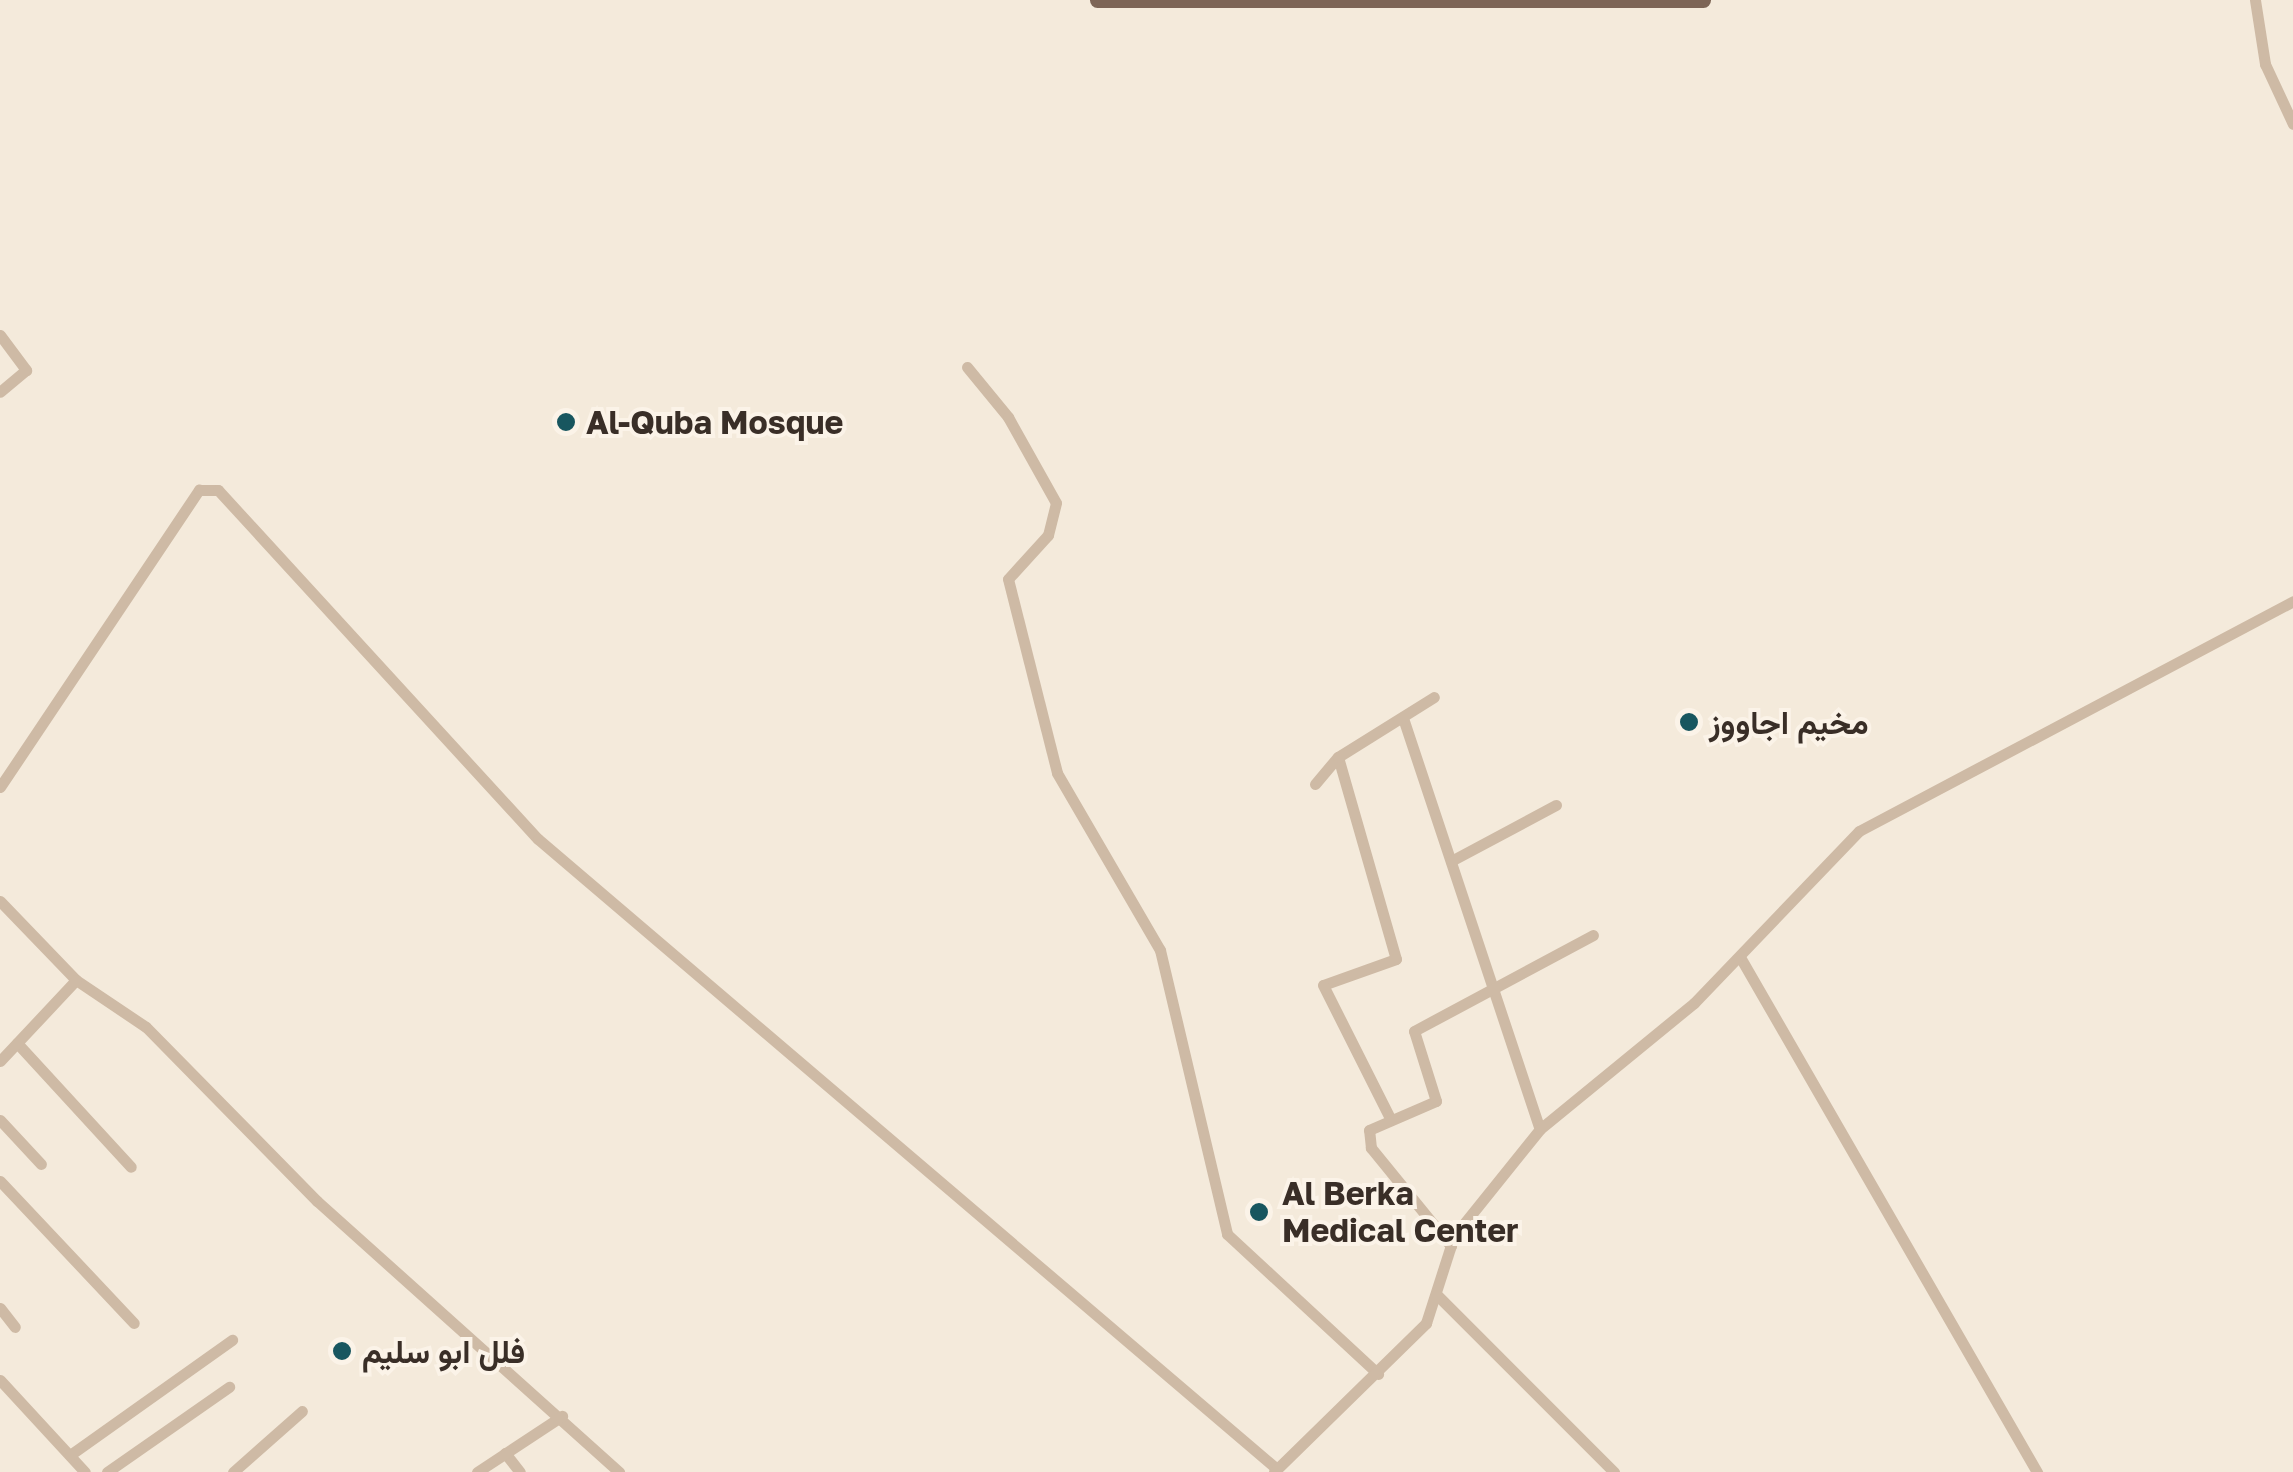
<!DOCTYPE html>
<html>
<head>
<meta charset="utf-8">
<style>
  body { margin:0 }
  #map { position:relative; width:2293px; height:1472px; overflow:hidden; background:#f4eadb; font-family:"Golos Text",Vazirmatn,sans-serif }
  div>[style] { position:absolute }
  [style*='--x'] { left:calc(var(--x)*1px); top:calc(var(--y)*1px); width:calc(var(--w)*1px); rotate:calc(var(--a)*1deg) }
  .minor>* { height:11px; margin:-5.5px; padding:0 5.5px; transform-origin:5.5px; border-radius:5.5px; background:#cebaa5 }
  .major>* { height:15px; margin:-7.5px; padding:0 7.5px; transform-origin:7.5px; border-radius:7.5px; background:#7d6556 }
  .dots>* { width:28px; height:28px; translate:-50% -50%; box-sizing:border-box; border:5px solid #fbf3e8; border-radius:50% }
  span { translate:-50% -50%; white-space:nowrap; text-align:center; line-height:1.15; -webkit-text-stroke:8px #fbf3e8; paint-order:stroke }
  .poi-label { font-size:32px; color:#392e27; font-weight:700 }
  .left { translate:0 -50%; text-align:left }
</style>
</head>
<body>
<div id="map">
  <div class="minor">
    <div style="--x:2255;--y:0;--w:65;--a:81.1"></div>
    <div style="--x:2265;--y:64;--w:66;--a:65"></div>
    <div style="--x:0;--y:335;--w:44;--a:53.4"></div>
    <div style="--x:26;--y:370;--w:34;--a:140"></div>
    <div style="--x:967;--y:367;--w:65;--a:50.6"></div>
    <div style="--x:1008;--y:417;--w:98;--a:60.8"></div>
    <div style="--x:1056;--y:503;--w:33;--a:104"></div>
    <div style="--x:1048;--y:535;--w:59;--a:132.3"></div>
    <div style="--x:1008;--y:579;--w:200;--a:75.8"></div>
    <div style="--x:1057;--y:773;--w:205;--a:59.8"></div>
    <div style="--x:1160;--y:950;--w:292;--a:76.7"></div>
    <div style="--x:1227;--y:1234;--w:206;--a:42.8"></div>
    <div style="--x:1404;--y:721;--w:430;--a:71.6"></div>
    <div style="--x:1338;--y:757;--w:210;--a:74"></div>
    <div style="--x:1396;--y:959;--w:77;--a:160.4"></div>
    <div style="--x:1323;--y:985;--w:147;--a:63.3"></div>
    <div style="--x:1315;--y:784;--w:35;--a:-50"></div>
    <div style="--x:1338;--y:757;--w:113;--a:-32"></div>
    <div style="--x:0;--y:787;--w:358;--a:-56.2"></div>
    <div style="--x:199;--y:490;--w:19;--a:0"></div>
    <div style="--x:218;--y:490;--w:473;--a:47.5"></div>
    <div style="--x:538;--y:839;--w:971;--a:40.45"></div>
    <div style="--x:1451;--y:861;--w:119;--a:-28.1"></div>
    <div style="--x:0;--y:901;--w:110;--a:46.1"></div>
    <div style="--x:76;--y:980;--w:84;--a:33.9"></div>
    <div style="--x:146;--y:1027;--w:244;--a:45.5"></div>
    <div style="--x:317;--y:1201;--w:406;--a:41.9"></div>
    <div style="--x:1740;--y:957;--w:595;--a:60.03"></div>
    <div style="--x:17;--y:1043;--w:168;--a:47.4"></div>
    <div style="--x:0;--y:1061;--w:111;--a:-46.8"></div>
    <div style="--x:0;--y:1120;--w:60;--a:47"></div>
    <div style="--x:0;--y:1181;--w:195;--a:46.7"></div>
    <div style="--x:1451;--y:1246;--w:127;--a:-129.2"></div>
    <div style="--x:1371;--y:1148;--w:18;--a:-96"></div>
    <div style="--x:1369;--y:1130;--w:73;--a:-23.4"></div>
    <div style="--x:1436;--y:1101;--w:73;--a:-107.4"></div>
    <div style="--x:1414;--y:1031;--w:203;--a:-28.2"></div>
    <div style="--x:1438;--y:1296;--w:249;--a:45"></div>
    <div style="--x:0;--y:1308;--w:24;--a:52"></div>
    <div style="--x:0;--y:1380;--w:125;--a:47.3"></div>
    <div style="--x:505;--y:1453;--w:24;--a:52"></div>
    <div style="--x:70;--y:1455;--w:199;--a:-35.4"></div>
    <div style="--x:107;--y:1472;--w:149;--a:-34.9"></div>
    <div style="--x:233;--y:1472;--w:92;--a:-41.5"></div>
    <div style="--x:477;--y:1472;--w:102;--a:-33.4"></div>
    <div style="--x:1274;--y:1472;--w:213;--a:-44.4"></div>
    <div style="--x:1426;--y:1323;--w:91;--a:-72.2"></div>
    <div style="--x:1454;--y:1236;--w:137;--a:-51.2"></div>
    <div style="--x:1540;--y:1129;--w:199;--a:-39.3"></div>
    <div style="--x:1694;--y:1003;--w:238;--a:-46.2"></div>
    <div style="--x:1859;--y:831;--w:491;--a:-27.9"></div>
  </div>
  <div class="major">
    <div style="--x:1097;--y:0;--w:606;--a:0"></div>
  </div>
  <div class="dots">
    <div style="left:566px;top:422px;background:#18565f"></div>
    <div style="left:1689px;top:722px;background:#18565f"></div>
    <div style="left:1259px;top:1212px;background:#18565f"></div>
    <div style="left:342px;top:1351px;background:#18565f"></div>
  </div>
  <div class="poi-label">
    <span class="left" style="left:586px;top:422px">Al-Quba Mosque</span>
    <span class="left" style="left:1709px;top:722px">مخيم اجاووز</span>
    <span class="left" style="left:1282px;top:1212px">Al Berka<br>Medical Center</span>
    <span class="left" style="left:362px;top:1351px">فلل ابو سليم</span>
  </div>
</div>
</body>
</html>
